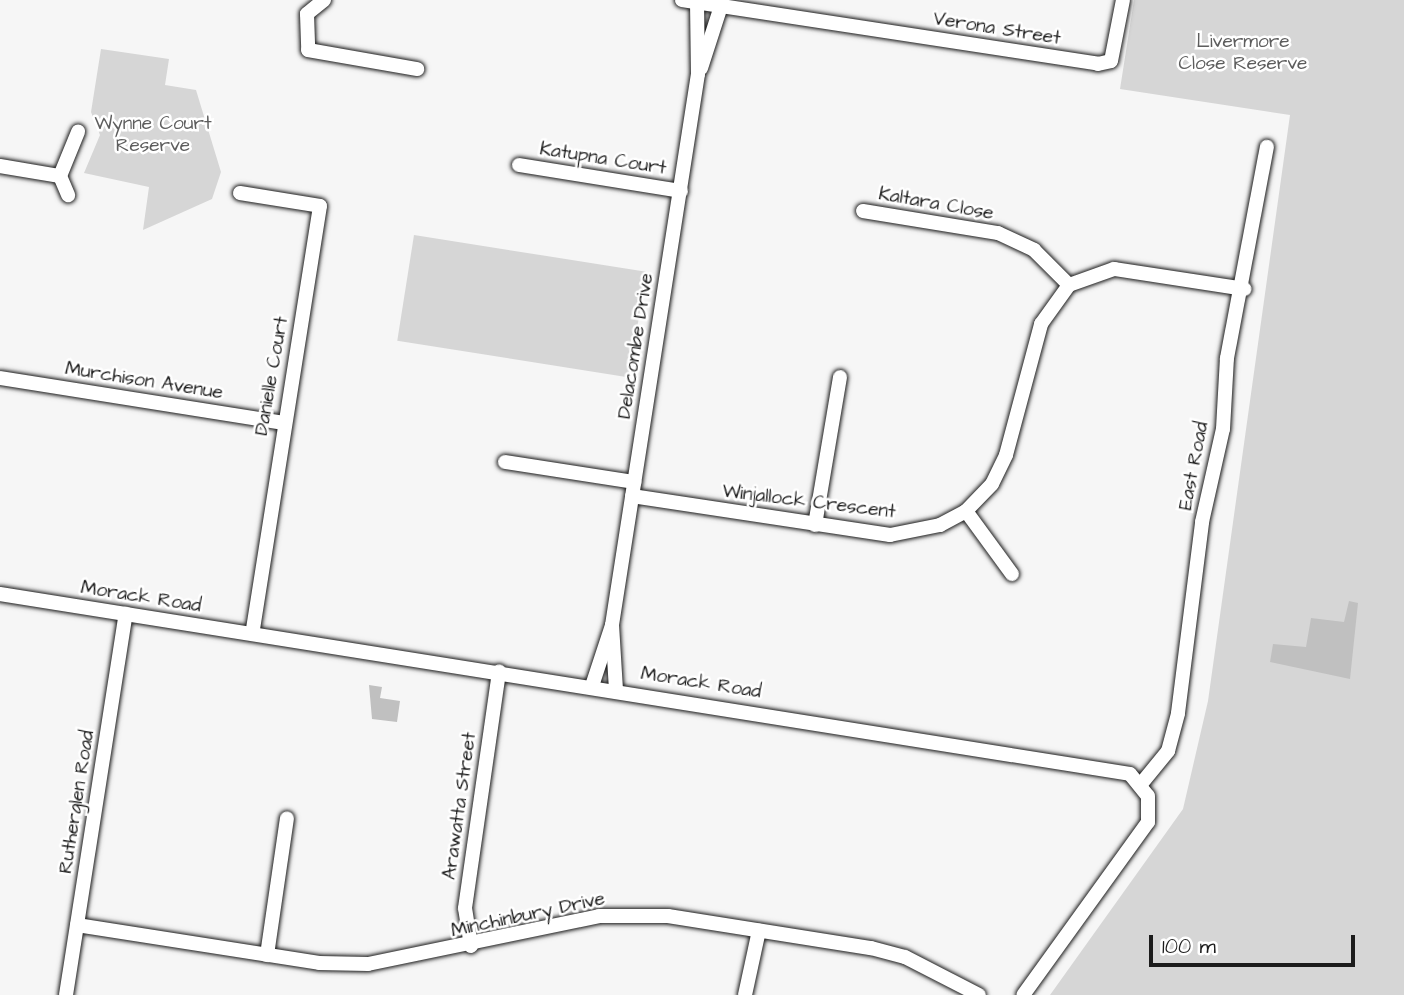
<!DOCTYPE html>
<html>
<head>
<meta charset="utf-8">
<style>
  body { margin:0 }
  #map { position:relative; width:1404px; height:995px; overflow:hidden; background:#f6f6f6; font-family:"Architects Daughter",sans-serif }
  div>[style] { position:absolute }
  [style*='--x'] { left:calc(var(--x)*1px); top:calc(var(--y)*1px); width:calc(var(--w)*1px); rotate:calc(var(--a)*1deg) }
  .green>* { inset:0; background:#d6d6d6; transform-origin:0 0 }
  .building>* { inset:0; background:#c0c0c0 }
  .roads { filter:drop-shadow(0 0 2px #1c1c1c) drop-shadow(0 0 2px #1c1c1c) }
  .minor>* { height:14px; margin:-7px; padding:0 7px; transform-origin:7px; border-radius:7px; background:#fff }
  span { translate:-50% -50%; white-space:nowrap; text-align:center; line-height:1.15; -webkit-text-stroke:5px #fff; paint-order:stroke }
  .street-label { font-size:19px; color:#1c1c1c }
  .park-label { font-size:19px; color:#5d5d5d }
  .scale { position:absolute; left:1149px; top:935px; width:206px; height:32px; box-sizing:border-box; border:4px solid #1c1c1c; border-top:0; padding-left:9px; font-size:21px; line-height:24px; white-space:nowrap; color:#1c1c1c; -webkit-text-stroke:5px #fff; paint-order:stroke }
</style>
</head>
<body>
<div id="map">
  <div class="green">
    <div style="clip-path:polygon(1134px 0,1404px 0,1404px 995px,1050px 995px,1183px 809px,1208px 701px,1290px 115px,1120px 89px)"></div>
    <div style="clip-path:polygon(101px 49px,169px 59px,165px 85px,196px 90px,221px 172px,212px 199px,143px 230px,149px 187px,84px 173px,100px 135px,91px 112px)"></div>
    <div style="left:414px;top:235px;width:235px;height:107px;rotate:9deg"></div>
  </div>
  <div class="building">
    <div style="clip-path:polygon(1349px 601px,1358px 603px,1350px 679px,1270px 662px,1273px 644px,1306px 647px,1311px 618px,1344px 622px)"></div>
    <div style="clip-path:polygon(369px 685px,382px 687px,380px 698px,400px 701px,397px 722px,372px 719px)"></div>
  </div>
  <div class="roads">
    <div class="minor">
      <div style="--x:324;--y:0;--w:22;--a:141"></div>
      <div style="--x:307;--y:14;--w:36;--a:88"></div>
      <div style="--x:308;--y:50;--w:111;--a:9.9"></div>
      <div style="--x:682;--y:0;--w:421;--a:8.7"></div>
      <div style="--x:1098;--y:64;--w:13;--a:-13"></div>
      <div style="--x:1111;--y:61;--w:62;--a:-78.9"></div>
      <div style="--x:701;--y:68;--w:65;--a:-72.1"></div>
      <div style="--x:519;--y:165;--w:164;--a:9.1"></div>
      <div style="--x:0;--y:166;--w:61;--a:9.5"></div>
      <div style="--x:60;--y:176;--w:48;--a:-67.8"></div>
      <div style="--x:60;--y:176;--w:21;--a:67"></div>
      <div style="--x:240;--y:193;--w:81;--a:9.2"></div>
      <div style="--x:320;--y:206;--w:433;--a:99"></div>
      <div style="--x:863;--y:211;--w:137;--a:9.3"></div>
      <div style="--x:998;--y:233;--w:40;--a:25"></div>
      <div style="--x:1034;--y:250;--w:49;--a:45"></div>
      <div style="--x:0;--y:378;--w:287;--a:9"></div>
      <div style="--x:505;--y:462;--w:131;--a:8.8"></div>
      <div style="--x:632;--y:496;--w:261;--a:8.6"></div>
      <div style="--x:890;--y:535;--w:51;--a:-11.3"></div>
      <div style="--x:940;--y:525;--w:30;--a:-28"></div>
      <div style="--x:966;--y:511;--w:37;--a:-46"></div>
      <div style="--x:992;--y:484;--w:32;--a:-64"></div>
      <div style="--x:1006;--y:455;--w:136;--a:-75"></div>
      <div style="--x:1041;--y:324;--w:48;--a:-54.3"></div>
      <div style="--x:1069;--y:285;--w:48;--a:-19.6"></div>
      <div style="--x:1114;--y:269;--w:132;--a:8.7"></div>
      <div style="--x:966;--y:511;--w:78;--a:53.9"></div>
      <div style="--x:815;--y:525;--w:150;--a:-80.4"></div>
      <div style="--x:0;--y:594;--w:1144;--a:9.05"></div>
      <div style="--x:1130;--y:774;--w:28;--a:51"></div>
      <div style="--x:1148;--y:796;--w:26;--a:90"></div>
      <div style="--x:1148;--y:822;--w:213;--a:125.8"></div>
      <div style="--x:592;--y:686;--w:64;--a:-71.8"></div>
      <div style="--x:616;--y:690;--w:65;--a:-93.5"></div>
      <div style="--x:612;--y:625;--w:558;--a:-81.13"></div>
      <div style="--x:698;--y:74;--w:72;--a:-90.8"></div>
      <div style="--x:1141;--y:784;--w:43;--a:-50.7"></div>
      <div style="--x:1168;--y:751;--w:39;--a:-75"></div>
      <div style="--x:1178;--y:713;--w:193;--a:-82.8"></div>
      <div style="--x:1202;--y:522;--w:95;--a:-77.3"></div>
      <div style="--x:1223;--y:429;--w:71;--a:-86.8"></div>
      <div style="--x:1227;--y:358;--w:215;--a:-79.3"></div>
      <div style="--x:77;--y:925;--w:245;--a:8.9"></div>
      <div style="--x:319;--y:963;--w:49;--a:1.2"></div>
      <div style="--x:368;--y:964;--w:236;--a:-11.7"></div>
      <div style="--x:599;--y:916;--w:69;--a:0"></div>
      <div style="--x:668;--y:916;--w:206;--a:9"></div>
      <div style="--x:871;--y:948;--w:35;--a:15"></div>
      <div style="--x:905;--y:957;--w:83;--a:27.2"></div>
      <div style="--x:471;--y:946;--w:38;--a:-99"></div>
      <div style="--x:465;--y:908;--w:239;--a:-81.8"></div>
      <div style="--x:267;--y:955;--w:138;--a:-81.7"></div>
      <div style="--x:66;--y:995;--w:386;--a:-81.1"></div>
      <div style="--x:745;--y:995;--w:66;--a:-77.8"></div>
    </div>
  </div>
  <div class="street-label">
    <span style="left:997px;top:29px;rotate:9deg">Verona Street</span>
    <span style="left:603px;top:159px;rotate:9deg">Katupna Court</span>
    <span style="left:936px;top:204px;rotate:10deg">Kaltara Close</span>
    <span style="left:636px;top:346px;rotate:-81deg">Delacombe Drive</span>
    <span style="left:272px;top:376px;rotate:-80deg">Danielle Court</span>
    <span style="left:144px;top:381px;rotate:9deg">Murchison Avenue</span>
    <span style="left:1194px;top:466px;rotate:-79deg">East Road</span>
    <span style="left:809px;top:502px;rotate:7deg">Winjallock Crescent</span>
    <span style="left:141px;top:597px;rotate:9deg">Morack Road</span>
    <span style="left:701px;top:683px;rotate:9deg">Morack Road</span>
    <span style="left:77px;top:802px;rotate:-81deg">Rutherglen Road</span>
    <span style="left:460px;top:806px;rotate:-82deg">Arawatta Street</span>
    <span style="left:528px;top:915px;rotate:-12deg">Minchinbury Drive</span>
  </div>
  <div class="park-label">
    <span style="left:1243px;top:53px">Livermore<br>Close Reserve</span>
    <span style="left:153px;top:135px">Wynne Court<br>Reserve</span>
  </div>
  <div class="scale">100 m</div>
</div>
</body>
</html>
